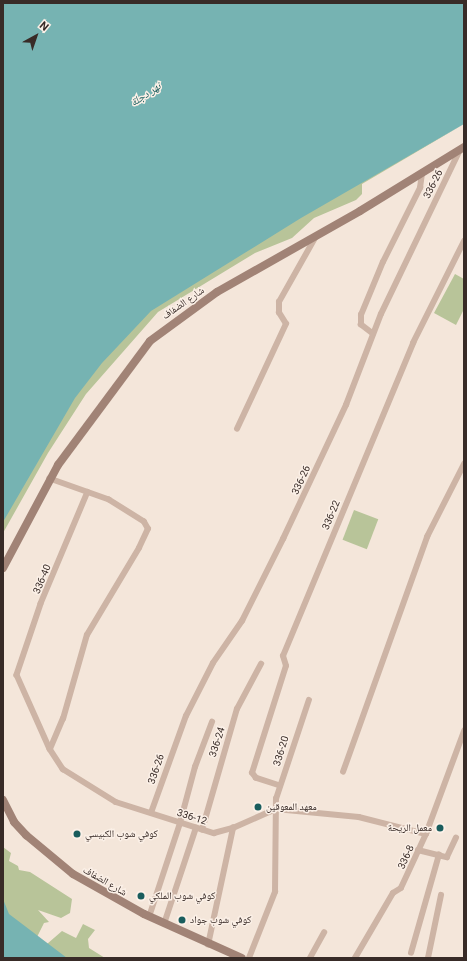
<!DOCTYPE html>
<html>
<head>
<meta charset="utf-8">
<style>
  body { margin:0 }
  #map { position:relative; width:467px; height:961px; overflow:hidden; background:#f4e6da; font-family:Roboto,"Noto Naskh Arabic",sans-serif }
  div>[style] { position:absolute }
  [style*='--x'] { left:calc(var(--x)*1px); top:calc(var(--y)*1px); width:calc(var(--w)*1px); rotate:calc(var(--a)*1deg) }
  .green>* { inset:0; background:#b8c499; transform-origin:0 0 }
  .water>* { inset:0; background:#76b3b2 }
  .street>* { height:5.5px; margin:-2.75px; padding:0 2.75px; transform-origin:2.75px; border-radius:2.75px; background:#cdb4a5 }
  .secondary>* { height:8px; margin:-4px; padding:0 4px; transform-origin:4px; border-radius:4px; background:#a18376 }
  .dots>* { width:11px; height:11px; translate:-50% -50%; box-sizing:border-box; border:2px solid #fbf0e7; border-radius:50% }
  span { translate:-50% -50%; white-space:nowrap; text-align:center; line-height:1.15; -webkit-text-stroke:3px #fbf0e7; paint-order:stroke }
  .street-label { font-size:10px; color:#382b27 }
  .poi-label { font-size:10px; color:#382b27 }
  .left { translate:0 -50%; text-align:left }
  .right { translate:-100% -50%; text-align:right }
  .water-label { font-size:11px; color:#195d5d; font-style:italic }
  .frame { position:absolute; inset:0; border:4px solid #382b27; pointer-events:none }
  .north { position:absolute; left:16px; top:16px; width:40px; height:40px; -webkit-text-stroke:3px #fbf0e7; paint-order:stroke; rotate:40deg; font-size:11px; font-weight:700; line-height:16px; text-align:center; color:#382b27 }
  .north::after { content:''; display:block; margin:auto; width:14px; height:18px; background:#382b27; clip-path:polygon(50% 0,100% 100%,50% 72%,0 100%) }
</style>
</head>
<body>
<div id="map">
  <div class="green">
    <div style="clip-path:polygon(464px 124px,362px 184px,362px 194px,356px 200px,314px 218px,292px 238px,255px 253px,158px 312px,86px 394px,48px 453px,3px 533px,3px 511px,43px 429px,162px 294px)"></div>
    <div style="clip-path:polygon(455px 274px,464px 279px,464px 309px,456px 325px,434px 313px)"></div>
    <div style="left:354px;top:510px;width:26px;height:32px;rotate:21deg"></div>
    <div style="clip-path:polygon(3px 847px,11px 853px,9px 861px,18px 866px,19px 870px,30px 872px,72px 899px,70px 913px,61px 918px,38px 910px,49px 922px,44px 923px,37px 937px,28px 931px,3px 929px)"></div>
    <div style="clip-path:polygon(83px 924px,95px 930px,88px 939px,89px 948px,105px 958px,61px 958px,47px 944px,62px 931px,76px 938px)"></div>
  </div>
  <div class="water">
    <div style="clip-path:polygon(3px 3px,464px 3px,464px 124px,301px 218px,151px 311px,102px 363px,75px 398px,3px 522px)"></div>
    <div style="clip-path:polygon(3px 899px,9px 914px,67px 958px,3px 958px)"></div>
  </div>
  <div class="street">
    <div style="--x:373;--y:334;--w:15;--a:-143"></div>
    <div style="--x:361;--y:325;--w:10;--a:-90"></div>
    <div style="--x:361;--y:315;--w:57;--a:-67.5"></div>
    <div style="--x:383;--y:262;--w:83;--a:-63.4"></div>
    <div style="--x:420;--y:188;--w:15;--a:-82"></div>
    <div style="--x:237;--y:429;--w:116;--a:-65"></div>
    <div style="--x:286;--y:324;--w:13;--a:-122"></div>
    <div style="--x:279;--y:313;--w:11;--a:-90"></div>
    <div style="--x:279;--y:302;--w:73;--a:-60.6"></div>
    <div style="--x:88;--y:492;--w:121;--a:112.8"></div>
    <div style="--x:41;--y:604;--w:75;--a:108.7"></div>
    <div style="--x:17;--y:675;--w:81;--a:66"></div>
    <div style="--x:50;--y:749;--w:24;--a:57"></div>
    <div style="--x:63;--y:769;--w:62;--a:31.9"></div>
    <div style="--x:116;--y:802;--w:103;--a:17.6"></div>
    <div style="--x:214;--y:833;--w:20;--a:-15"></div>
    <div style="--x:233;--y:828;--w:47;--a:-23.8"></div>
    <div style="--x:276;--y:809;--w:83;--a:5.5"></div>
    <div style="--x:359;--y:817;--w:69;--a:14.2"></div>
    <div style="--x:50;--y:749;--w:33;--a:-67"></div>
    <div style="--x:63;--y:719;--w:87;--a:-74.1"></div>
    <div style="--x:87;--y:635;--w:101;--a:-59.1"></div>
    <div style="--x:139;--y:548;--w:21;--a:-65"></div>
    <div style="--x:148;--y:529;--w:8;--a:-120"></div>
    <div style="--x:144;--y:522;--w:41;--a:-147.8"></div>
    <div style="--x:109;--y:500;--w:63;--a:-160.4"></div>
    <div style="--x:343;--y:772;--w:250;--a:-70.3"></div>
    <div style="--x:427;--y:537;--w:82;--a:-63.1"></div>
    <div style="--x:280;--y:786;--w:25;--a:-162"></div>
    <div style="--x:256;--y:778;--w:6;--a:-129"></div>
    <div style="--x:252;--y:773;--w:112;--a:-72.4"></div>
    <div style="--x:286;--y:666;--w:10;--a:-107"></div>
    <div style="--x:283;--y:656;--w:339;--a:-67.4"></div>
    <div style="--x:413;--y:343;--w:114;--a:-63.4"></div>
    <div style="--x:151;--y:813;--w:103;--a:-70.2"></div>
    <div style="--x:186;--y:716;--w:59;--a:-63"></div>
    <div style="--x:213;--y:663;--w:51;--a:-55.4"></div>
    <div style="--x:242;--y:621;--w:92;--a:-63.4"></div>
    <div style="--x:283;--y:539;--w:148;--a:-64.8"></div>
    <div style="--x:346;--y:405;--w:97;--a:-69"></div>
    <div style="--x:381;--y:314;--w:182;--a:-64.3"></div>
    <div style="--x:202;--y:830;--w:126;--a:-73.9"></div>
    <div style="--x:237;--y:709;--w:51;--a:-61.9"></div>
    <div style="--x:418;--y:850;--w:30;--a:14"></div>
    <div style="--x:447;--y:857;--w:21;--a:-65"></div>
    <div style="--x:149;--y:917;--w:99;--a:-71.7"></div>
    <div style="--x:180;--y:823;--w:58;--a:-75"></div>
    <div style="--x:195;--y:767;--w:48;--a:-69.3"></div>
    <div style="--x:164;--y:924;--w:101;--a:-71.6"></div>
    <div style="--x:208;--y:945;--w:120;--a:-77.9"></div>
    <div style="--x:411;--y:953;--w:102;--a:-74.1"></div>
    <div style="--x:249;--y:958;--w:71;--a:-68.5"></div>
    <div style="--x:275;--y:892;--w:93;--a:-89.4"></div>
    <div style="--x:276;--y:799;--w:104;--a:-71.6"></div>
    <div style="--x:310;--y:958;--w:29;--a:-61"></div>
    <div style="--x:355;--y:958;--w:75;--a:-59.7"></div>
    <div style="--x:393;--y:893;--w:9;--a:-32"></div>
    <div style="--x:401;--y:888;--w:60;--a:-65.2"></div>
    <div style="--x:426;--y:834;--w:110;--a:-69.7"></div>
    <div style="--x:428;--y:958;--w:64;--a:-78.3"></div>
  </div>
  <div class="secondary">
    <div style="--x:3;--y:568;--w:117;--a:-61.9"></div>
    <div style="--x:58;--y:465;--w:154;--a:-53.4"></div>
    <div style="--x:150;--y:341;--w:83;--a:-36.2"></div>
    <div style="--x:217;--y:292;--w:164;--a:-29.5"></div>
    <div style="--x:360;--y:211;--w:122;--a:-31.6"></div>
    <div style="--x:3;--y:800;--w:25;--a:63"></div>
    <div style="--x:14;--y:822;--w:18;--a:47"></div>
    <div style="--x:26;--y:835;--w:61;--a:39.7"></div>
    <div style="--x:73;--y:874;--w:81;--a:29.4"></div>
    <div style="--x:144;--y:914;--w:107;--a:24.2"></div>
  </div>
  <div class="dots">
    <div style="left:258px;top:807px;background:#195d5d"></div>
    <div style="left:440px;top:828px;background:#195d5d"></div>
    <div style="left:77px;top:834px;background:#195d5d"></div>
    <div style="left:141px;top:896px;background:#195d5d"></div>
    <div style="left:182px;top:920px;background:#195d5d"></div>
  </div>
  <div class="street-label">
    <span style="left:433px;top:184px;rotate:-63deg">336-26</span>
    <span style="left:183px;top:303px;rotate:-35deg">شارع الضفاف</span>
    <span style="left:301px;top:480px;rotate:-65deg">336-26</span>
    <span style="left:331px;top:515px;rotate:-67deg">336-22</span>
    <span style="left:42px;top:579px;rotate:-67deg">336-40</span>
    <span style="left:217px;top:742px;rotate:-72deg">336-24</span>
    <span style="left:281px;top:751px;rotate:-73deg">336-20</span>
    <span style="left:156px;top:769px;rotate:-71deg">336-26</span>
    <span style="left:192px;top:817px;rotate:18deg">336-12</span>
    <span style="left:406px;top:857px;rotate:-66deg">336-8</span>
    <span style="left:105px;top:881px;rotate:30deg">شارع الضفاف</span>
  </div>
  <div class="poi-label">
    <span class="left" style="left:266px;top:807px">معهد المعوقين</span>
    <span class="right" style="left:432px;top:828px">معمل الريحة</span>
    <span class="left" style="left:85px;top:834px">كوفي شوب الكبيسي</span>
    <span class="left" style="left:149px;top:896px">كوفي شوب الملكي</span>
    <span class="left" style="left:190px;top:920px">كوفي شوب جواد</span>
  </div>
  <div class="water-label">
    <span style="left:146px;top:95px;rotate:-34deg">نهر دجلة</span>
  </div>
  <div class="frame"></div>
  <div class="north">N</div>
</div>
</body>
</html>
